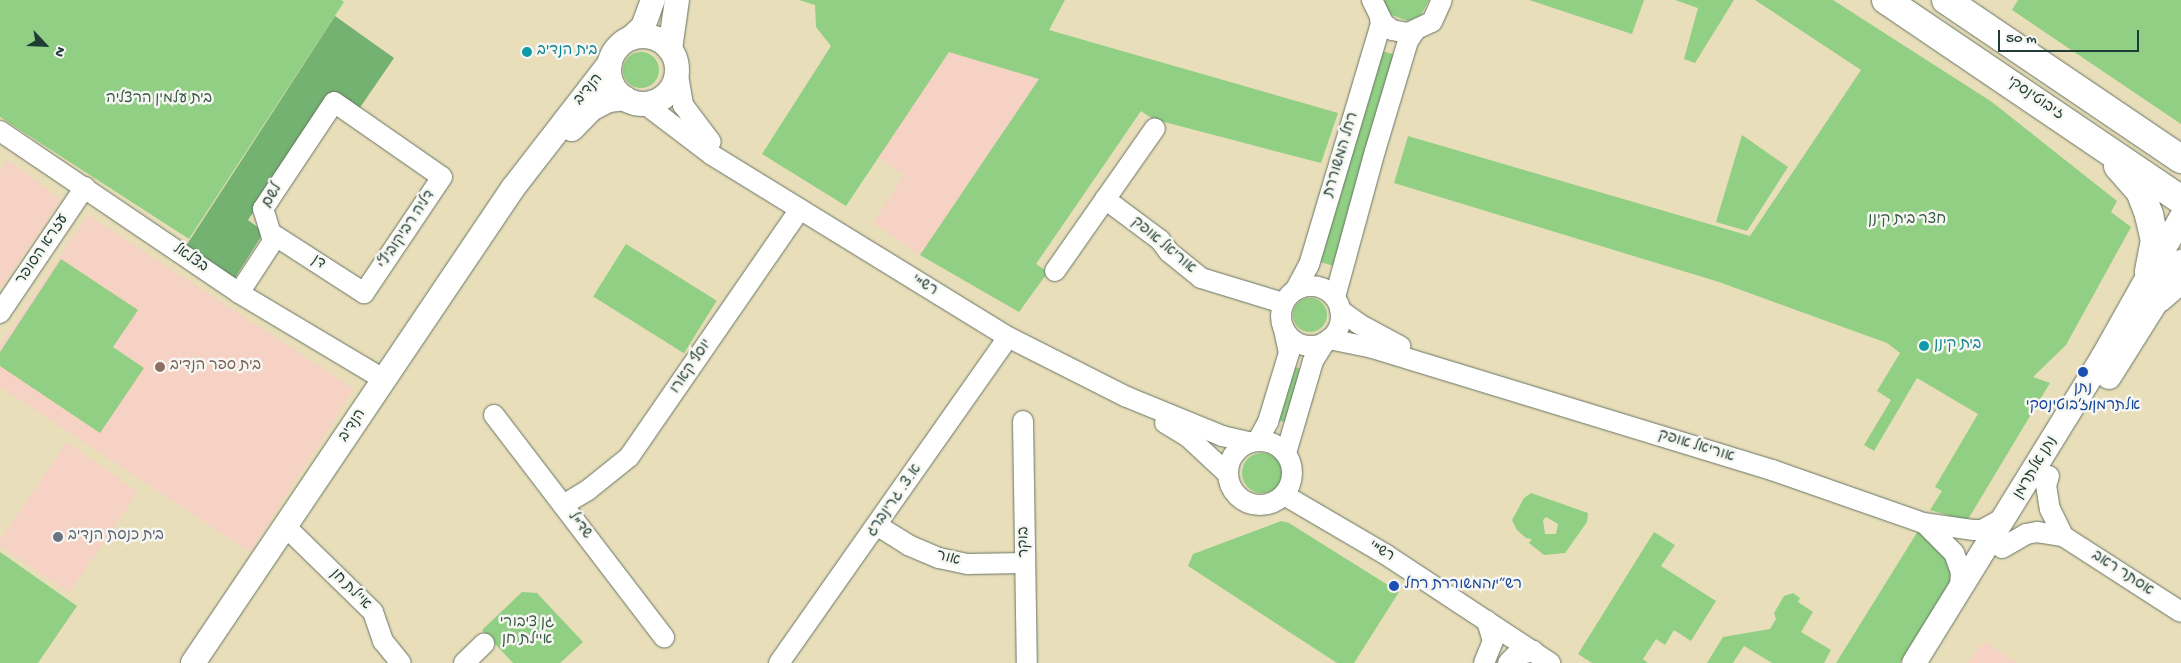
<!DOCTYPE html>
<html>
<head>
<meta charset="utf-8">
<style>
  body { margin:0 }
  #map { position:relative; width:2181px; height:663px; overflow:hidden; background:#e9deba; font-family:"Gochi Hand","Playpen Sans Hebrew",sans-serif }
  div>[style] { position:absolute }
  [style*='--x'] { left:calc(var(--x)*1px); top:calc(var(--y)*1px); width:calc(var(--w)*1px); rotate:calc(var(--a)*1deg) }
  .built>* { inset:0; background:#f6d2c4 }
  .green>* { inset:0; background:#91cf84; transform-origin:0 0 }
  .round { border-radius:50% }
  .forest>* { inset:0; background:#74b272 }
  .roads { filter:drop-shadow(0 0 1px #667563) drop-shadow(0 0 1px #667563) }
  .minor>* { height:20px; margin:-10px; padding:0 10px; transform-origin:10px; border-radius:10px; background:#fff }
  .minor>.ring { margin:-10px; padding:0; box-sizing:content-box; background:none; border:20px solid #fff; border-radius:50% }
  .tertiary>* { height:24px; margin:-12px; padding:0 12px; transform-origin:12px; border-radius:12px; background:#fff }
  .tertiary>.ring { margin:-12px; padding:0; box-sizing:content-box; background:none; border:24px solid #fff; border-radius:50% }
  .secondary>* { height:28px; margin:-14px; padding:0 14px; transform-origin:14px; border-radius:14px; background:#fff }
  .dots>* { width:14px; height:14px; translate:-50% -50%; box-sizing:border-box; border:2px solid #f6f6f2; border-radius:50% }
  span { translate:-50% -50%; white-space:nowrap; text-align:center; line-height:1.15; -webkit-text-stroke:5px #f6f6f2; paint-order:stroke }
  .culture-label { font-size:15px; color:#0d838f }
  .left { translate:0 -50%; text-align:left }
  .street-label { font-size:15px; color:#1f3d34 }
  .park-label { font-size:15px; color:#365a44 }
  .education-label { font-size:15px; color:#785e54 }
  .transit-label { font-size:15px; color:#164399 }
  .worship-label { font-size:15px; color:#5b616d }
  .north { position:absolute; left:20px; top:20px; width:50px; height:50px; -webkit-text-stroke:4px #f6f6f2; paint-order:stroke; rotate:115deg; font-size:14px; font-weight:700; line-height:20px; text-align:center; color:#1f3d34 }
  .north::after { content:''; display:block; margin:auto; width:18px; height:22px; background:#1f3d34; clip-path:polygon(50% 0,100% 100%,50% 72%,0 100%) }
  .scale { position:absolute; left:1998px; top:30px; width:141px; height:22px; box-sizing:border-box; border:2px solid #1f3d34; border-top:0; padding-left:6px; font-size:15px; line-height:18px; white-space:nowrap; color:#1f3d34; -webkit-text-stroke:4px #f6f6f2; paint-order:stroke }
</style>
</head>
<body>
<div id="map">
  <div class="built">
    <div style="clip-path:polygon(949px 52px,1039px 79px,920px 255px,873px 223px,904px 175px,878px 157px)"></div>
    <div style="clip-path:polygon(8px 160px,61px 200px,0 289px,0 171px)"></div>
    <div style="clip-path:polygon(88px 215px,354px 389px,250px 552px,0 387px,0 346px)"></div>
    <div style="clip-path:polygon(67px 442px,138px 492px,69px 593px,0 546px,0 540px)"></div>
    <div style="clip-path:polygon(1984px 642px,2017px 663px,1967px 663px)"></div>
  </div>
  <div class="green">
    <div style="clip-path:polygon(0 0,341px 0,344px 2px,189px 239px,0 117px)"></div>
    <div style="clip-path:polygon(799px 0,1065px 0,1049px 30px,1338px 113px,1321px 163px,1153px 119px,1141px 111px,1036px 264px,1048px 272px,1019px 312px,920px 255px,1039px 79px,949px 52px,846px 206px,762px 154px,831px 46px,816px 27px,815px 5px)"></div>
    <div style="clip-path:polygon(1382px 0,1429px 0,1421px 15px,1408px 21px,1389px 14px)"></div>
    <div style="clip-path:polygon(1529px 0,1644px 0,1632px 34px)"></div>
    <div style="clip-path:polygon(1675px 0,1734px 0,1695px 63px,1684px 59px,1698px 8px)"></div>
    <div style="clip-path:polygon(1755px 0,1833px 0,1992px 102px,2117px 201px,2111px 212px,2131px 227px,2066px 345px,2033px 377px,2050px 383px,1967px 521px,1930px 510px,1942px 491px,1935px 487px,1978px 414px,1917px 378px,1874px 451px,1864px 445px,1891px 400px,1877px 391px,1900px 353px,1887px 343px,1719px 282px,1394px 183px,1408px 136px,1750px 236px,1861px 70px)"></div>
    <div style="clip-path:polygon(2018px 0,2181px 0,2181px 124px,2012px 10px)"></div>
    <div style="left:1379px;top:50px;width:19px;height:220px;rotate:16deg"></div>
    <div class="round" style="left:623px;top:52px;width:36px;height:36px"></div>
    <div style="clip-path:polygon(1742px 135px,1788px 167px,1747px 231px,1716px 222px)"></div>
    <div style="left:626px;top:244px;width:107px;height:62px;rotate:32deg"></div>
    <div style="clip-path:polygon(61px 259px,138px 310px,113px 347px,144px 368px,100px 433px,0 366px,0 352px)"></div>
    <div class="round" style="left:1293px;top:298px;width:34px;height:34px"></div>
    <div style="left:1288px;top:365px;width:18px;height:56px;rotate:16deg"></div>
    <div class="round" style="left:1242px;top:453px;width:40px;height:40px"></div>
    <div style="clip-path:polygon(evenodd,1531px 493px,1588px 513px,1587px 522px,1565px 553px,1544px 555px,1529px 543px,1532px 539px,1526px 538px,1517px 530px,1512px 520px,1524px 498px,1531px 493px,1546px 517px,1558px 524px,1556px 534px,1545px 534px,1543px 520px,1546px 517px)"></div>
    <div style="clip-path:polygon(1281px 521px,1289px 523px,1399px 592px,1354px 663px,1337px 663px,1188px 566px,1193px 554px)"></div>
    <div style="clip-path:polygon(1918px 531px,1937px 542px,1953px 569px,1953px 588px,1941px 597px,1900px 663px,1836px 663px)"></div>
    <div style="clip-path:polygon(1654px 532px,1675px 545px,1661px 566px,1716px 601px,1691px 641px,1674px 630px,1665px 645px,1656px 639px,1643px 659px,1648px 663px,1592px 663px,1578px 654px)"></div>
    <div style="clip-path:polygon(0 552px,77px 606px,38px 663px,0 663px)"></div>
    <div style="clip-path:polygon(522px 592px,537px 593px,583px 642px,560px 663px,513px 663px,482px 630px)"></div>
    <div style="clip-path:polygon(1793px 593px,1800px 598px,1798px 602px,1813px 612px,1801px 632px,1831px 650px,1824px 663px,1772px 663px,1744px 646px,1733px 663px,1707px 663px,1723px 637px,1770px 629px,1776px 619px,1774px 613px,1784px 596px)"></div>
  </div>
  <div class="forest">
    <div style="clip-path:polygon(335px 16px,394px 58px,359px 109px,334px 92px,248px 220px,264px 232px,233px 281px,184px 249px)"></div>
  </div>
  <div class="roads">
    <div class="minor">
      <div style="--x:1372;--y:0;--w:25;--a:64"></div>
      <div style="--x:1383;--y:23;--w:11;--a:38"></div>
      <div style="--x:1392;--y:30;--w:16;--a:11"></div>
      <div style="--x:1408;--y:33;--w:26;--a:-25"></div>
      <div style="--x:1432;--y:22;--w:24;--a:-66"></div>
      <div style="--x:677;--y:70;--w:36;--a:80"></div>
      <div style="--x:683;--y:105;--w:46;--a:52.9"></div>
      <div style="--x:645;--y:104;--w:84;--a:37.3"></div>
      <div style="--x:712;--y:155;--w:347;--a:31.6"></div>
      <div style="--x:1008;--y:337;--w:133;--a:26.8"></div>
      <div style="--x:1127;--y:397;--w:103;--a:22.3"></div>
      <div style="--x:1222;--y:436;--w:28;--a:13"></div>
      <div style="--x:0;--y:131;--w:289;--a:34.1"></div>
      <div style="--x:239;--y:293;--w:170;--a:30.8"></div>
      <div style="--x:1105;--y:199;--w:69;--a:36.7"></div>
      <div style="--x:1160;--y:240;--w:15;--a:53"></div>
      <div style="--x:1169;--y:252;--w:41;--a:39.1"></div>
      <div style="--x:1201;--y:278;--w:86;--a:17"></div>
      <div style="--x:1055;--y:271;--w:174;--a:-55"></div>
      <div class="ring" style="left:1281px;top:286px;width:40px;height:40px"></div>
      <div style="--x:1296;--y:289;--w:27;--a:-62"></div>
      <div style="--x:1309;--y:265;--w:252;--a:-73.4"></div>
      <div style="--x:1381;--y:24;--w:5;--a:-101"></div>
      <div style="--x:239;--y:293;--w:62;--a:-56.8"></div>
      <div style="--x:273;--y:241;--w:34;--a:-107"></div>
      <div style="--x:263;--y:209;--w:128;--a:-56.4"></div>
      <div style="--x:334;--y:102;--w:131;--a:34.8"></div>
      <div style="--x:442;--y:177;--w:140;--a:123.9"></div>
      <div style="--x:364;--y:293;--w:111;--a:-147.2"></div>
      <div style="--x:1335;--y:297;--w:151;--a:-74.7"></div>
      <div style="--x:1375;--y:151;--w:115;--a:-73.3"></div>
      <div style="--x:1408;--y:41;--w:11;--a:-56"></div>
      <div style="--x:1340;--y:310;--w:24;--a:36"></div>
      <div style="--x:1359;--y:324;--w:47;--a:28.2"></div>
      <div style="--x:0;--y:313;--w:152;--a:-56"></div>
      <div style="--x:1329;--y:339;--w:45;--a:11.6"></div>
      <div style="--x:1373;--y:348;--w:417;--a:17"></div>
      <div style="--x:1772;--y:470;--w:160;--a:19.3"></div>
      <div style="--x:1923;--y:523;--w:50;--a:8"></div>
      <div style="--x:1973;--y:530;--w:9;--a:0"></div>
      <div style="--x:1982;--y:530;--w:26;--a:-29"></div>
      <div style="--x:494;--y:415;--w:280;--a:52.6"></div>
      <div style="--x:1023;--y:421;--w:242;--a:89.1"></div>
      <div style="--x:1165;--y:423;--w:26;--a:31"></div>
      <div style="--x:1187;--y:436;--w:56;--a:42.8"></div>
      <div style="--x:1258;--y:440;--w:21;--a:-61"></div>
      <div style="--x:1268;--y:422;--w:72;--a:-73.1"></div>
      <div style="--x:1289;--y:353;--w:25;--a:-102"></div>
      <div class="ring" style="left:1228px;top:441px;width:44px;height:44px"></div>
      <div style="--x:1286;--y:453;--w:96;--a:-73.6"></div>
      <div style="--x:1313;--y:361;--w:22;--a:-58"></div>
      <div style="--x:2049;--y:476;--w:9;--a:108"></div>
      <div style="--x:2046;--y:485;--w:24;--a:81"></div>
      <div style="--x:2050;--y:509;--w:30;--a:64"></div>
      <div style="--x:1284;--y:495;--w:117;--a:30.3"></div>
      <div style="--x:1385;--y:554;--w:198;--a:33.4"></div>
      <div style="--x:563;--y:505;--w:29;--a:-31"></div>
      <div style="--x:588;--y:490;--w:53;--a:-38.8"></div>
      <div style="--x:629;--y:457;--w:301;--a:-55.4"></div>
      <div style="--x:285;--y:526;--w:123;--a:44.3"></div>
      <div style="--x:373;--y:612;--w:31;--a:71"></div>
      <div style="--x:383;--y:641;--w:28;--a:51"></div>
      <div style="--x:878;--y:526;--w:36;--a:32"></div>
      <div style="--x:908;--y:545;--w:34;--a:23"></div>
      <div style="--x:939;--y:558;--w:30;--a:12"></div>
      <div style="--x:968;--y:564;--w:57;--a:-1"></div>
      <div style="--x:1927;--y:526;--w:38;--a:45"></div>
      <div style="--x:1954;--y:553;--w:20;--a:70"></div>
      <div style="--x:1961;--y:572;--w:16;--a:94"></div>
      <div style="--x:2002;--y:548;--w:28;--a:-30"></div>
      <div style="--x:2026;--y:534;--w:11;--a:-10"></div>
      <div style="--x:2037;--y:532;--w:26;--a:9"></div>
      <div style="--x:2063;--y:536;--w:140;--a:32.8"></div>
      <div style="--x:464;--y:663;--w:28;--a:-44"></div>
      <div style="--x:779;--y:663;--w:398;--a:-54.9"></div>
      <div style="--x:1484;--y:663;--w:24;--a:-68"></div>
      <div style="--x:1493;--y:641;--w:21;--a:-107"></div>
      <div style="--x:1508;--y:663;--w:10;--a:-45"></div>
      <div style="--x:1515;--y:656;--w:19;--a:-16"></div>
    </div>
    <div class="tertiary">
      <div class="ring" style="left:609px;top:36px;width:44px;height:44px"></div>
      <div style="--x:631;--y:38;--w:16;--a:-43"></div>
      <div style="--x:643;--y:27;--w:29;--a:-70"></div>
      <div style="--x:670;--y:49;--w:49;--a:-81.9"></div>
      <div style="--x:572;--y:129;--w:28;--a:-46"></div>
      <div style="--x:591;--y:109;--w:20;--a:-27"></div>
      <div style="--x:609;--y:100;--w:16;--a:-7"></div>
      <div style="--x:2109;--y:377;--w:136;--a:-57.9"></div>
      <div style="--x:193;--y:663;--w:573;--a:-56.03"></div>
      <div style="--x:513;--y:188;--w:158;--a:-52.2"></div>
      <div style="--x:1914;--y:663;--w:360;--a:-58.3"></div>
      <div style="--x:2103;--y:357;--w:159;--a:-60.7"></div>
    </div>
    <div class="secondary">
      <div style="--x:1886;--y:0;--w:356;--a:34.1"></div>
      <div style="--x:1946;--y:0;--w:284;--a:34.1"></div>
      <div style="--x:2118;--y:166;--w:33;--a:49"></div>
      <div style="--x:2140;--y:191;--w:26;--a:69"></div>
      <div style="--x:2149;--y:215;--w:26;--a:77"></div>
      <div style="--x:2155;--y:240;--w:32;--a:101"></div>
      <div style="--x:2159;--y:298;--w:29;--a:-41"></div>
    </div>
  </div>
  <div class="dots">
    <div style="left:527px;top:52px;background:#0f9aa8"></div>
    <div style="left:1924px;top:346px;background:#0f9aa8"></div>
    <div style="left:160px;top:367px;background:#8d6e63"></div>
    <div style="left:2083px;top:372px;background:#1a4fb4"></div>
    <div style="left:58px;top:537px;background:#6b7280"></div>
    <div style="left:1394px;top:586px;background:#1a4fb4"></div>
  </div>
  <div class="culture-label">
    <span class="left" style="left:537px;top:52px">בית הנדיב</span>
    <span class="left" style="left:1934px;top:346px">בית קינן</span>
  </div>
  <div class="street-label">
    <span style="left:589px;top:90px;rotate:-49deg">הנדיב</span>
    <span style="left:2035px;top:99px;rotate:34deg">ז'בוטינסקי</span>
    <span style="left:1342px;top:155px;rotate:-73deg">רחל המשוררת</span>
    <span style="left:273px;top:196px;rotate:-60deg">לשם</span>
    <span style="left:407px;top:230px;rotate:-56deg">'דליה רביקוביץ</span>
    <span style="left:1163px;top:246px;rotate:40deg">אוריאל אופק</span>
    <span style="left:43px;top:250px;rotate:-56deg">עזרא הסופר</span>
    <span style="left:190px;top:259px;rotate:34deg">בצלאל</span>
    <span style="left:318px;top:263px;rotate:33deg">דן</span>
    <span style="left:924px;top:286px;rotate:31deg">רש"י</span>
    <span style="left:692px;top:367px;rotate:-56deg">יוסף קארו</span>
    <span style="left:353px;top:426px;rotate:-56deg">הנדיב</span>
    <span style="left:1696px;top:447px;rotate:17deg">אוריאל אופק</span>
    <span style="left:2036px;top:468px;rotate:-59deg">נתן אלתרמן</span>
    <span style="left:895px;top:501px;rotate:-55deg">א.צ. גרינברג</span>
    <span style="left:579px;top:526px;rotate:53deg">שד"ל</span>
    <span style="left:1025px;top:542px;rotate:-91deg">בוקר</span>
    <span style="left:1381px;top:552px;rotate:31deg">רש"י</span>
    <span style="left:948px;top:559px;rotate:15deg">אור</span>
    <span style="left:2122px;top:574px;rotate:33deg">אסתר ראב</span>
    <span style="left:350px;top:590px;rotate:45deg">איילת חן</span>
  </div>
  <div class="park-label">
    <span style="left:159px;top:100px">בית עלמין הרצליה</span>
    <span style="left:1907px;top:221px">חצר בית קינן</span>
    <span style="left:527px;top:632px">גן ציבורי<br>איילת חן</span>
  </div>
  <div class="education-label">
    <span class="left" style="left:170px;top:367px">בית ספר הנדיב</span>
  </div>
  <div class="transit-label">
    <span style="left:2083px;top:398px">נתן<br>אלתרמן/ז׳בוטינסקי</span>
    <span class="left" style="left:1404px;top:586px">רש״י/המשוררת רחל</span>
  </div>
  <div class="worship-label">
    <span class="left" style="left:68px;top:537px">בית כנסת הנדיב</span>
  </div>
  <div class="north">N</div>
  <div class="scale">50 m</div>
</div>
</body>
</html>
